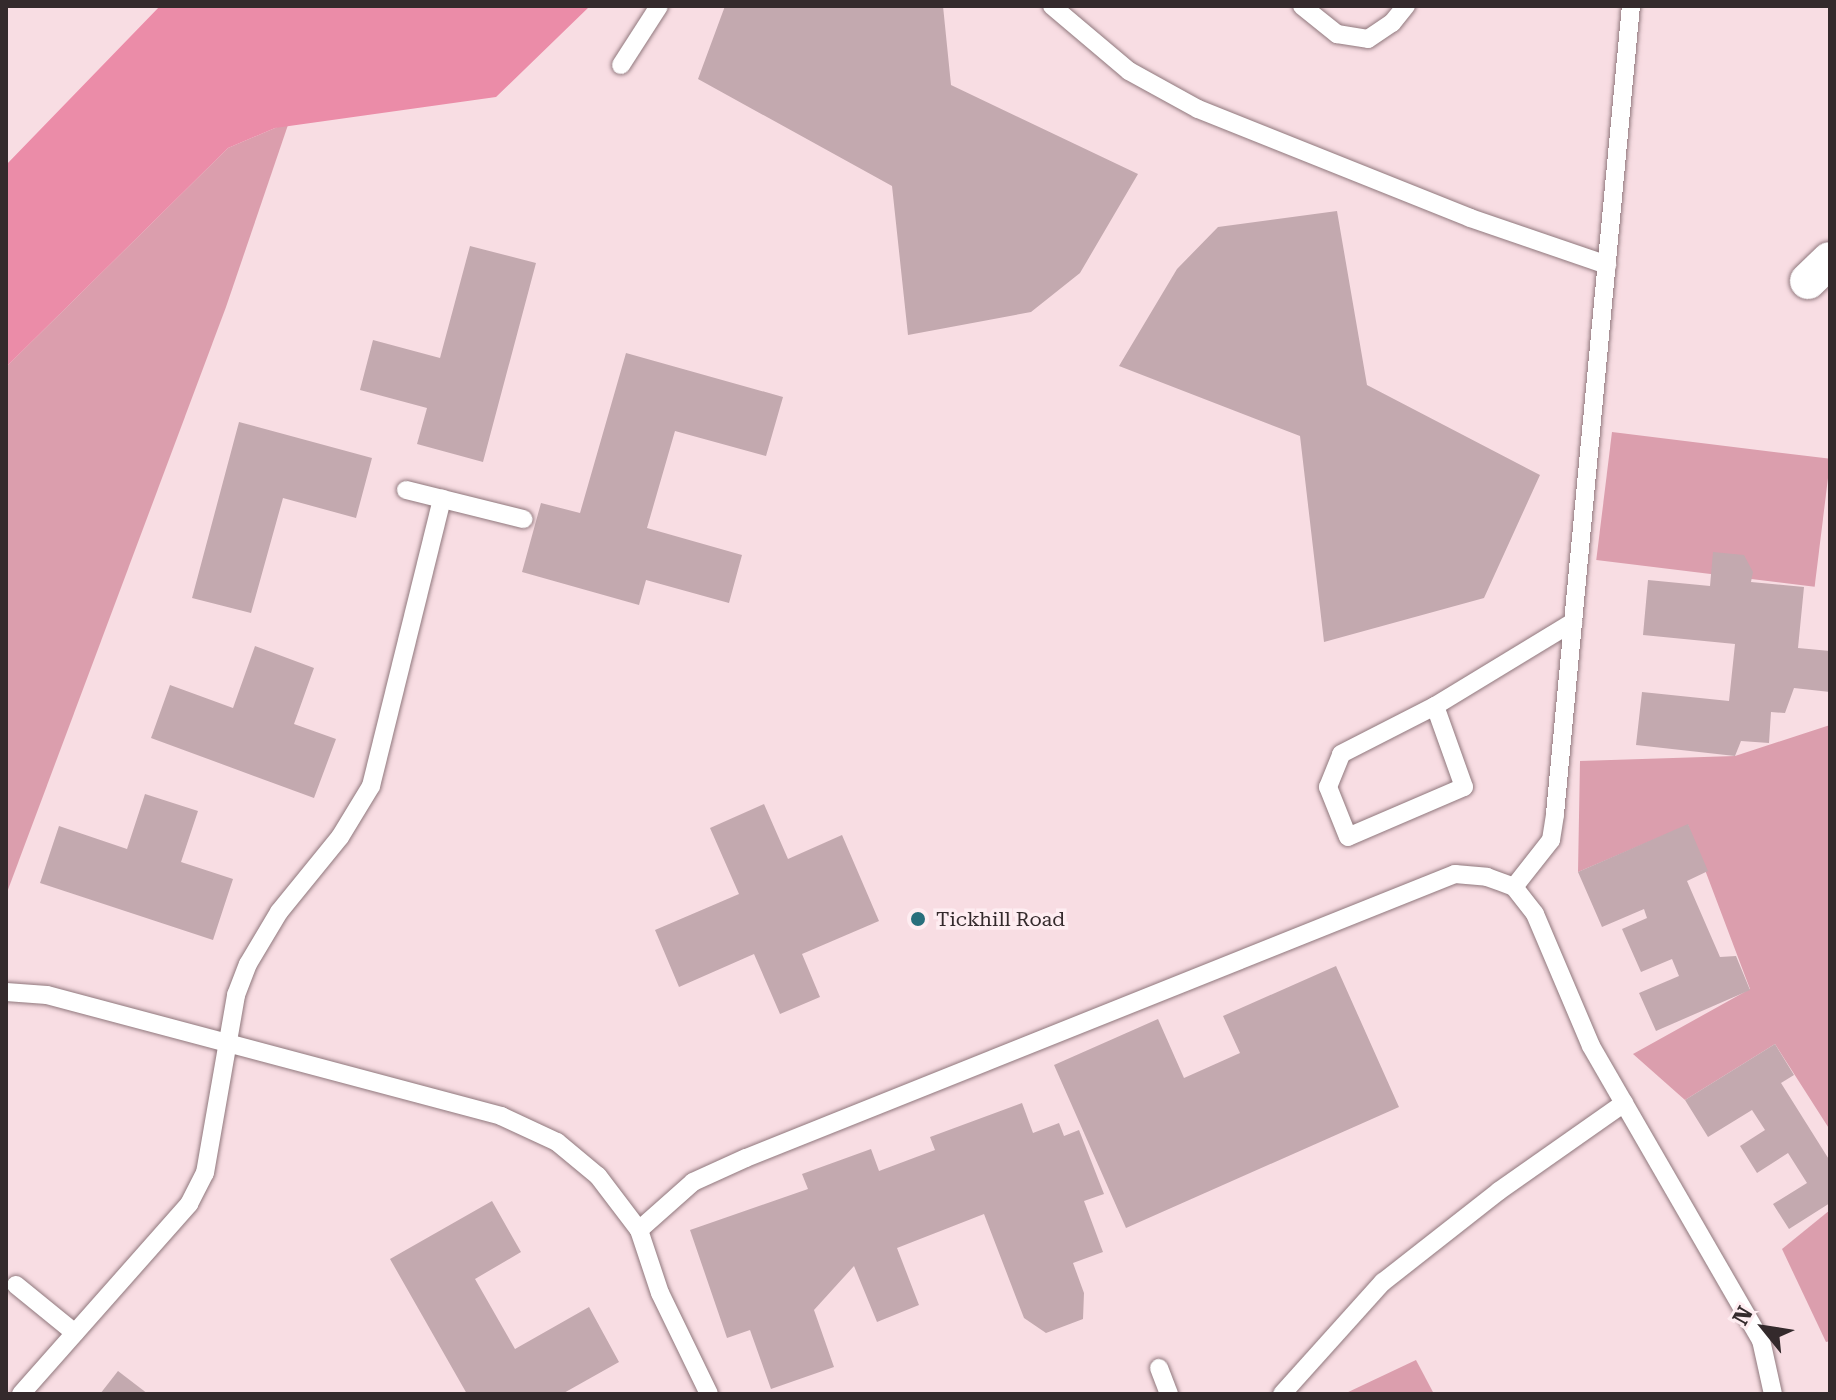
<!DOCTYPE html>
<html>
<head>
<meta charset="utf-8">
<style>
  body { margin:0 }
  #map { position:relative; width:1836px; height:1400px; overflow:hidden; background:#f8dde3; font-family:"Roboto Serif",serif }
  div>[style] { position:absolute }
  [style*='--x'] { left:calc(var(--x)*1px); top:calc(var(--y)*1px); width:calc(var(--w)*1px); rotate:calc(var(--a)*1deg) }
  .green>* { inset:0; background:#db9ead; transform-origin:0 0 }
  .forest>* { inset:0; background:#eb8ca8 }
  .building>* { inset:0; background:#c3a9af }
  .roads { filter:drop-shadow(0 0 2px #90787d) drop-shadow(0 0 2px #90787d) }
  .lane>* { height:18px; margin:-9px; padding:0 9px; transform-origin:9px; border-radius:9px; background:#fff }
  .street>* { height:36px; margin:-18px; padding:0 18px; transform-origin:18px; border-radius:18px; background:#fff }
  .dots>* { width:22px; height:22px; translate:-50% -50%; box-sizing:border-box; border:4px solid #feedf1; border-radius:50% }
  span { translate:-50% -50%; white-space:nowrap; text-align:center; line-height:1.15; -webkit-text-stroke:7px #feedf1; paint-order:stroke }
  .poi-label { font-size:20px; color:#342a2c }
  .left { translate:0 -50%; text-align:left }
  .frame { position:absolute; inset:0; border:8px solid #342a2c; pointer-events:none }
  .north { position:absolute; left:1724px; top:1288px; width:80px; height:80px; -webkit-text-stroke:6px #feedf1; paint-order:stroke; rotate:300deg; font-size:22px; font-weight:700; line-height:32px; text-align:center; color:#342a2c }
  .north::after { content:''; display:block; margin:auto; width:28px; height:36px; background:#342a2c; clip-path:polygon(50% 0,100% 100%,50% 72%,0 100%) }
</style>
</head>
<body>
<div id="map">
  <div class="green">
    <div style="clip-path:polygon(289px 122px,226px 307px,6px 895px,6px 367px,228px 148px)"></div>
    <div style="left:1612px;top:432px;width:220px;height:129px;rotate:7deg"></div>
    <div style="clip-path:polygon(1830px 725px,1830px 1130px,1775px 1044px,1685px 1100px,1633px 1054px,1750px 989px,1688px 825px,1578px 872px,1580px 761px,1735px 756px)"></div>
    <div style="clip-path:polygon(1830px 1210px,1830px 1341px,1826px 1342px,1782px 1249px)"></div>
    <div style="clip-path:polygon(1416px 1360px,1434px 1394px,1344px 1394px)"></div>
  </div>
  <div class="forest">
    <div style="clip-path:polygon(160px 6px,590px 6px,496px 97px,275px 128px,228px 148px,6px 367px,6px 165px)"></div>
  </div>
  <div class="building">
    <div style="clip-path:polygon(725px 6px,943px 6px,951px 85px,1138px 174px,1080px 273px,1031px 312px,908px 335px,892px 186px,698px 79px)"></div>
    <div style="clip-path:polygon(1337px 211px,1367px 385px,1540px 475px,1484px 598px,1324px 642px,1300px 436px,1119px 366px,1177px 269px,1218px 227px)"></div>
    <div style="clip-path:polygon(470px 246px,536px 263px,483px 462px,417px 444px,427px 408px,360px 390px,373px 340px,440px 358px)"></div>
    <div style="clip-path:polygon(626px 353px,783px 397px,766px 456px,675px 431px,647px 528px,742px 555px,729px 603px,646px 580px,639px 605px,522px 572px,541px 503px,580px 513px)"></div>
    <div style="clip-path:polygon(239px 422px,372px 458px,356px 518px,283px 498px,251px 613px,192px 598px)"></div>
    <div style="clip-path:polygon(1713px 552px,1744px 555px,1753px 572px,1751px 582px,1804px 587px,1798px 648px,1830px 651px,1830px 692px,1794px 688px,1785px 713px,1771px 712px,1769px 743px,1741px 741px,1735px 756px,1636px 745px,1642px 692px,1729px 701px,1735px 644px,1643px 635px,1648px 580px,1710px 586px)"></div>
    <div style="clip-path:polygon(255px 646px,314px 668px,294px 724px,336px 739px,314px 798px,151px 738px,170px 685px,233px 708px)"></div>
    <div style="clip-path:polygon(145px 794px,198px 811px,181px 862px,233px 879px,213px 940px,40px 883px,59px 826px,127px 849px)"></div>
    <div style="clip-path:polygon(764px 804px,788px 859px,842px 835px,879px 921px,802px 954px,820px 997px,780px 1014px,754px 954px,679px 987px,655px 930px,739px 894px,710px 828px)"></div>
    <div style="clip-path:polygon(1688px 824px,1708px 871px,1687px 881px,1720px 957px,1736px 956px,1750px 990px,1656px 1031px,1639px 993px,1679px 976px,1672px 959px,1641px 972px,1622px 929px,1647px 918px,1644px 909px,1602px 927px,1578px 872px)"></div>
    <div style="clip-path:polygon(1336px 966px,1399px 1107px,1126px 1228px,1054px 1065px,1158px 1019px,1184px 1078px,1240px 1053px,1223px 1016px)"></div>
    <div style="clip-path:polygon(1775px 1044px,1794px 1075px,1781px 1083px,1830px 1161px,1830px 1203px,1789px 1229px,1773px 1204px,1807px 1183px,1788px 1153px,1757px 1173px,1740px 1146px,1765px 1130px,1752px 1110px,1708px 1137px,1685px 1100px)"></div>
    <div style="clip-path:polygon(1022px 1103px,1033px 1133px,1059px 1123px,1064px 1136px,1079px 1130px,1104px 1194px,1084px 1201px,1103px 1252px,1073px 1263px,1084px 1293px,1083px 1319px,1046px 1333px,1024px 1318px,984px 1214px,897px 1248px,919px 1305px,877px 1322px,854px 1266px,814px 1310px,834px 1367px,771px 1389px,750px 1330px,727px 1338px,690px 1230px,808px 1189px,802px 1174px,871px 1149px,879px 1171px,935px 1150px,930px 1137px)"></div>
    <div style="clip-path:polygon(492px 1201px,521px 1252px,475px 1279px,515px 1349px,589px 1307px,619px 1362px,562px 1394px,467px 1394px,390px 1259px)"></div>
    <div style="clip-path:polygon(118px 1371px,148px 1394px,100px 1394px)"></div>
  </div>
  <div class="roads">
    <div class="lane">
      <div style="--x:1052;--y:6;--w:101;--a:40.2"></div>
      <div style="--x:1129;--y:71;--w:79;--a:28.8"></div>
      <div style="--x:1198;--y:109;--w:293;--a:21.8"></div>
      <div style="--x:1470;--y:218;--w:145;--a:18.9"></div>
      <div style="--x:1302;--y:6;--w:45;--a:38.7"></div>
      <div style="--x:1337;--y:34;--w:31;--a:9"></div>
      <div style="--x:1368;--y:39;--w:29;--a:-34"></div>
      <div style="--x:1392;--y:23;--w:22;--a:-51"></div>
      <div style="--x:621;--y:65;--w:70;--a:-57.2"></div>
      <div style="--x:406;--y:490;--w:121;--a:13.9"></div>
      <div style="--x:1435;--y:706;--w:86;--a:70.3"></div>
      <div style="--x:1464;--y:787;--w:126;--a:156.7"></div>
      <div style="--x:1348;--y:837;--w:54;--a:-111.8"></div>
      <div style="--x:1328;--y:787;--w:35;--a:-68"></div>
      <div style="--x:1341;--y:754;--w:106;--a:-27.1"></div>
      <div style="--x:1435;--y:706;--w:162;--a:-31.3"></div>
      <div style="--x:1514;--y:887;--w:60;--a:-51.8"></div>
      <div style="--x:1551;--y:840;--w:26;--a:-81"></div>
      <div style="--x:1555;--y:814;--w:812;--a:-84.63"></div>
      <div style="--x:6;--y:992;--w:41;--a:4.2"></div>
      <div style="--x:47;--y:995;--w:470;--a:14.9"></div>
      <div style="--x:501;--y:1116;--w:62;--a:24.9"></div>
      <div style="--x:557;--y:1142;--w:53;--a:39.7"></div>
      <div style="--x:598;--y:1176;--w:68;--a:52.8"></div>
      <div style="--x:639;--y:1230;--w:66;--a:71.6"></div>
      <div style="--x:660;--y:1293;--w:112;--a:64.1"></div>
      <div style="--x:639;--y:1230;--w:72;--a:-41.6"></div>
      <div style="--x:693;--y:1182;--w:58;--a:-24.4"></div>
      <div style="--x:746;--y:1158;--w:764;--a:-21.83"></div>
      <div style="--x:1455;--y:874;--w:32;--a:5"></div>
      <div style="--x:1487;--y:877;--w:29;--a:20"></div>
      <div style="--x:1514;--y:887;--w:34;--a:52"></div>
      <div style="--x:1535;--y:914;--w:143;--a:67"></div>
      <div style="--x:1591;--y:1046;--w:340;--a:60"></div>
      <div style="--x:1761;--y:1340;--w:55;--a:77.5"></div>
      <div style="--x:16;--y:1285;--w:76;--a:39.1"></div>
      <div style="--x:1159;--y:1368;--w:28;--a:69"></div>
      <div style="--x:21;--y:1394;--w:254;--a:-48.5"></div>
      <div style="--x:189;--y:1204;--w:35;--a:-63"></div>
      <div style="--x:205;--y:1173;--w:181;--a:-80.1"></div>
      <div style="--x:236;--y:995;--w:33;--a:-69"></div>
      <div style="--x:248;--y:964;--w:61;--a:-59.2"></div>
      <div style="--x:279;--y:912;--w:97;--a:-50.9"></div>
      <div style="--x:340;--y:837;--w:60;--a:-58.7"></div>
      <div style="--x:371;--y:786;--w:296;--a:-76.1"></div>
      <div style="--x:1282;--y:1394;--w:151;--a:-48"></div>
      <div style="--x:1383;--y:1282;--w:147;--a:-38.1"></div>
      <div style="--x:1499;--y:1191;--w:153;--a:-35.1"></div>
    </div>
    <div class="street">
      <div style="--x:1808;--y:281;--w:30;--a:-44"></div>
    </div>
  </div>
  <div class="dots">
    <div style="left:918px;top:919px;background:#286f7c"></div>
  </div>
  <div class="poi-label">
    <span class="left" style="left:936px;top:919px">Tickhill Road</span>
  </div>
  <div class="frame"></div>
  <div class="north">N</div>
</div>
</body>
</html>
